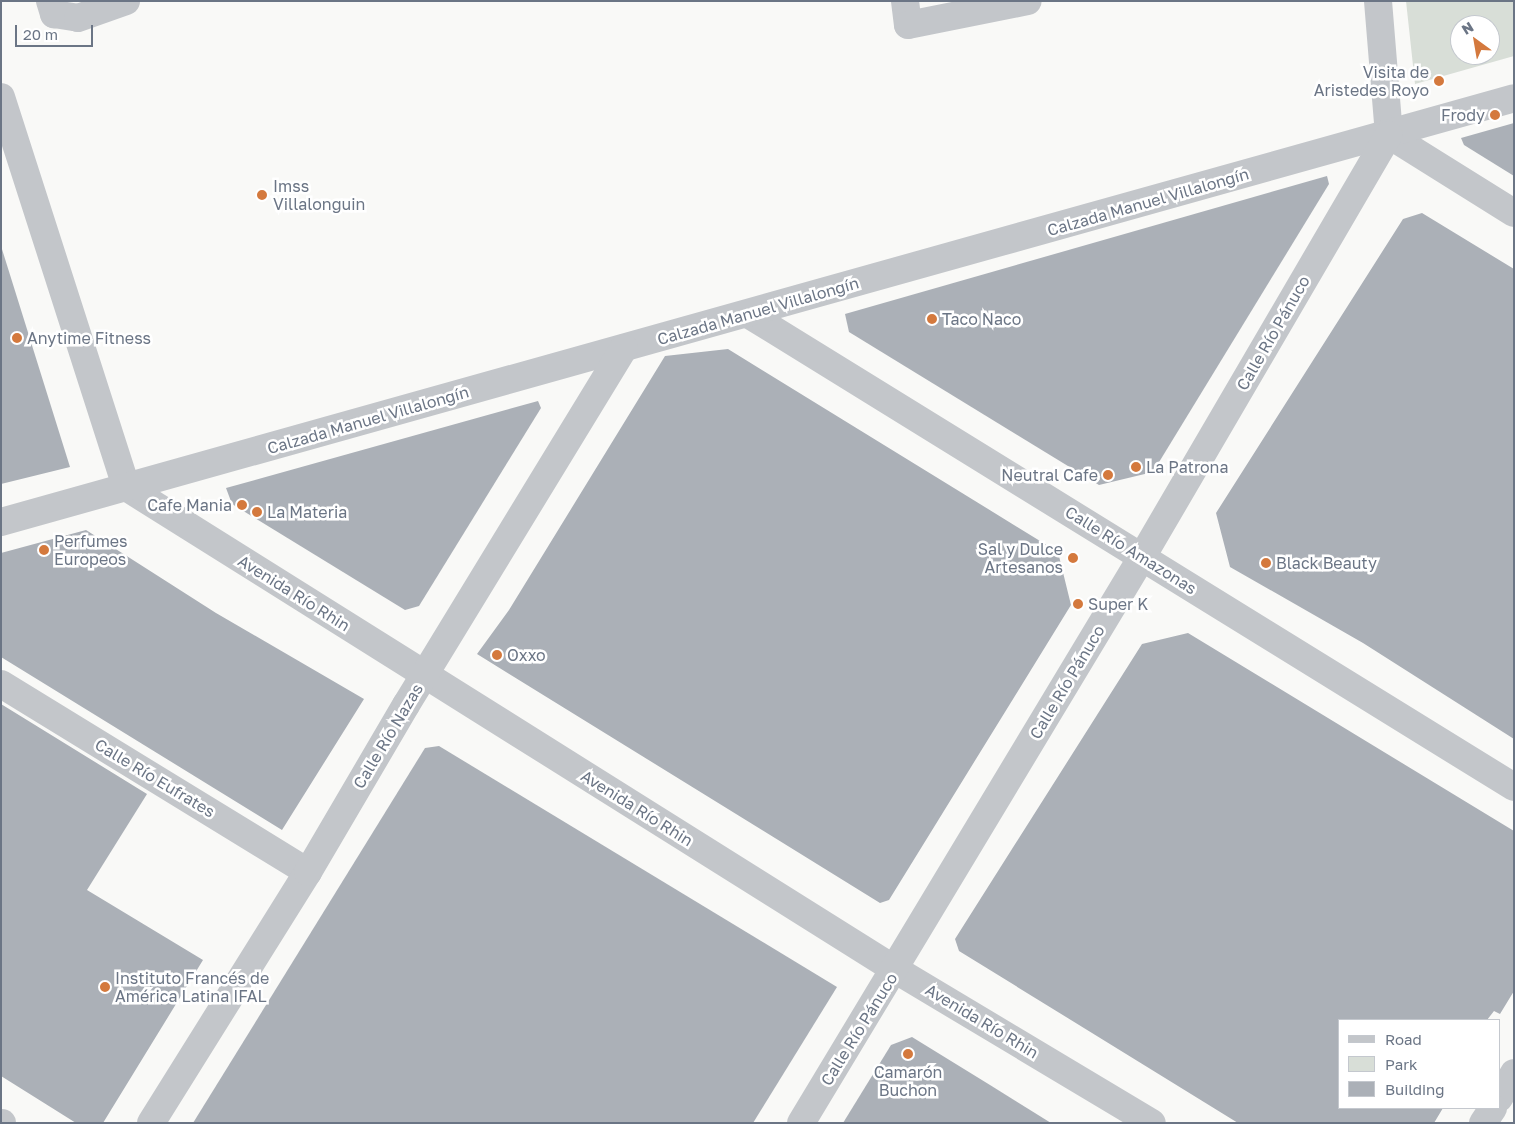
<!DOCTYPE html>
<html>
<head>
<meta charset="utf-8">
<style>
  body { margin:0 }
  #map { position:relative; width:1515px; height:1124px; overflow:hidden; background:#f9f9f7; font-family:"Golos Text",sans-serif }
  div>[style] { position:absolute }
  [style*='--x'] { left:calc(var(--x)*1px); top:calc(var(--y)*1px); width:calc(var(--w)*1px); rotate:calc(var(--a)*1deg) }
  .green>* { inset:0; background:#d8ded7 }
  .building>* { inset:0; background:#abb0b7 }
  .minor>* { height:28px; margin:-14px; padding:0 14px; transform-origin:14px; border-radius:14px; background:#c3c6ca }
  .dots>* { width:14px; height:14px; translate:-50% -50%; box-sizing:border-box; border:2px solid #fff; border-radius:50% }
  span { translate:-50% -50%; white-space:nowrap; text-align:center; line-height:1.15; -webkit-text-stroke:5px #fff; paint-order:stroke }
  .poi-label { font-size:16px; color:#6b7585 }
  .right { translate:-100% -50%; text-align:right }
  .left { translate:0 -50%; text-align:left }
  .street-label { font-size:16px; color:#6b7585 }
  .frame { position:absolute; inset:0; border:2px solid #6b7585; pointer-events:none }
  .legend { position:absolute; left:1338px; top:1019px; width:162px; height:90px; box-sizing:border-box; background:#fff; border:1px solid #c4c8ce; margin:0; padding:6px 9px; list-style:none; font-size:15px; color:#6b7585 }
  .legend li { display:flex; align-items:center; gap:10px; height:25px }
  .legend b { width:25px; border:1px solid #c4c8ce }
  .north { position:absolute; left:1450px; top:15px; width:50px; height:50px; box-sizing:border-box; background:#fff; border:1px solid #c4c8ce; border-radius:50%; rotate:328deg; font-size:14px; font-weight:700; line-height:20px; text-align:center; color:#6b7585 }
  .north::after { content:''; display:block; margin:auto; width:18px; height:22px; background:#d4793d; clip-path:polygon(50% 0,100% 100%,50% 72%,0 100%) }
  .scale { position:absolute; left:15px; top:25px; width:78px; height:22px; box-sizing:border-box; border:2px solid #6b7585; border-top:0; padding-left:6px; font-size:15px; line-height:18px; white-space:nowrap; color:#6b7585; -webkit-text-stroke:4px #fff; paint-order:stroke }
</style>
</head>
<body>
<div id="map">
  <div class="green">
    <div style="clip-path:polygon(evenodd,1406px 1px,1514px 1px,1514px 56px,1415px 84px,1406px 1px,1460px 25px,1490px 25px,1490px 55px,1460px 55px,1460px 25px)"></div>
  </div>
  <div class="building">
    <div style="clip-path:polygon(1514px 123px,1514px 176px,1464px 145px,1461px 138px)"></div>
    <div style="clip-path:polygon(1327px 176px,1329px 184px,1153px 472px,1099px 485px,849px 332px,845px 314px)"></div>
    <div style="clip-path:polygon(1422px 213px,1514px 269px,1514px 739px,1363px 643px,1230px 567px,1216px 513px,1403px 219px)"></div>
    <div style="clip-path:polygon(1px 246px,70px 467px,1px 484px)"></div>
    <div style="clip-path:polygon(728px 349px,1058px 552px,1071px 605px,889px 900px,880px 903px,477px 654px,509px 610px,665px 356px)"></div>
    <div style="clip-path:polygon(538px 401px,541px 408px,419px 606px,405px 610px,232px 504px,226px 488px)"></div>
    <div style="clip-path:polygon(86px 530px,216px 613px,364px 699px,282px 830px,1px 657px,1px 553px)"></div>
    <div style="clip-path:polygon(1188px 633px,1514px 831px,1514px 991px,1500px 1014px,1494px 1011px,1487px 1020px,1339px 1020px,1339px 1108px,1443px 1108px,1434px 1123px,1238px 1123px,959px 951px,955px 939px,1142px 644px)"></div>
    <div style="clip-path:polygon(1px 704px,147px 794px,87px 890px,203px 960px,103px 1123px,76px 1123px,1px 1076px)"></div>
    <div style="clip-path:polygon(439px 746px,837px 987px,753px 1123px,193px 1123px,425px 748px)"></div>
    <div style="clip-path:polygon(912px 1037px,990px 1085px,1051px 1123px,843px 1123px,891px 1045px)"></div>
  </div>
  <div class="minor">
    <div style="--x:50;--y:1;--w:14;--a:73"></div>
    <div style="--x:54;--y:14;--w:24;--a:9"></div>
    <div style="--x:78;--y:18;--w:51;--a:-19.5"></div>
    <div style="--x:905;--y:1;--w:24;--a:83"></div>
    <div style="--x:908;--y:25;--w:122;--a:-11.3"></div>
    <div style="--x:1378;--y:1;--w:134;--a:85.3"></div>
    <div style="--x:1;--y:97;--w:410;--a:72.2"></div>
    <div style="--x:126;--y:487;--w:909;--a:32.1"></div>
    <div style="--x:896;--y:970;--w:298;--a:30.9"></div>
    <div style="--x:1389;--y:135;--w:147;--a:32"></div>
    <div style="--x:748;--y:314;--w:900;--a:31.7"></div>
    <div style="--x:1;--y:522;--w:1571;--a:-15.65"></div>
    <div style="--x:1;--y:684;--w:360;--a:31.5"></div>
    <div style="--x:1499;--y:1098;--w:29;--a:-59"></div>
    <div style="--x:1;--y:1123;--w:1;--a:0"></div>
    <div style="--x:151;--y:1123;--w:296;--a:-58"></div>
    <div style="--x:308;--y:872;--w:194;--a:-59.6"></div>
    <div style="--x:406;--y:705;--w:418;--a:-58.6"></div>
    <div style="--x:801;--y:1123;--w:661;--a:-58.93"></div>
    <div style="--x:1142;--y:557;--w:489;--a:-59.7"></div>
    <div style="--x:1483;--y:1123;--w:18;--a:-56"></div>
  </div>
  <div class="dots">
    <div style="left:1439px;top:81px;background:#d4793d"></div>
    <div style="left:1495px;top:115px;background:#d4793d"></div>
    <div style="left:262px;top:195px;background:#d4793d"></div>
    <div style="left:932px;top:319px;background:#d4793d"></div>
    <div style="left:17px;top:338px;background:#d4793d"></div>
    <div style="left:1136px;top:467px;background:#d4793d"></div>
    <div style="left:1108px;top:475px;background:#d4793d"></div>
    <div style="left:242px;top:505px;background:#d4793d"></div>
    <div style="left:257px;top:512px;background:#d4793d"></div>
    <div style="left:44px;top:550px;background:#d4793d"></div>
    <div style="left:1073px;top:558px;background:#d4793d"></div>
    <div style="left:1266px;top:563px;background:#d4793d"></div>
    <div style="left:1078px;top:604px;background:#d4793d"></div>
    <div style="left:497px;top:655px;background:#d4793d"></div>
    <div style="left:105px;top:987px;background:#d4793d"></div>
    <div style="left:908px;top:1054px;background:#d4793d"></div>
  </div>
  <div class="poi-label">
    <span class="right" style="left:1429px;top:81px">Visita de<br>Aristedes Royo</span>
    <span class="right" style="left:1485px;top:115px">Frody</span>
    <span class="left" style="left:273px;top:195px">Imss<br>Villalonguin</span>
    <span class="left" style="left:942px;top:319px">Taco Naco</span>
    <span class="left" style="left:27px;top:338px">Anytime Fitness</span>
    <span class="left" style="left:1146px;top:467px">La Patrona</span>
    <span class="right" style="left:1098px;top:475px">Neutral Cafe</span>
    <span class="right" style="left:232px;top:505px">Cafe Mania</span>
    <span class="left" style="left:267px;top:512px">La Materia</span>
    <span class="left" style="left:54px;top:550px">Perfumes<br>Europeos</span>
    <span class="right" style="left:1063px;top:558px">Sal y Dulce<br>Artesanos</span>
    <span class="left" style="left:1276px;top:563px">Black Beauty</span>
    <span class="left" style="left:1088px;top:604px">Super K</span>
    <span class="left" style="left:507px;top:655px">Oxxo</span>
    <span class="left" style="left:115px;top:987px">Instituto Francés de<br>América Latina IFAL</span>
    <span style="left:908px;top:1081px">Camarón<br>Buchon</span>
  </div>
  <div class="street-label">
    <span style="left:1148px;top:202px;rotate:-16deg">Calzada Manuel Villalongín</span>
    <span style="left:758px;top:311px;rotate:-16deg">Calzada Manuel Villalongín</span>
    <span style="left:1273px;top:333px;rotate:-60deg">Calle Río Pánuco</span>
    <span style="left:368px;top:420px;rotate:-16deg">Calzada Manuel Villalongín</span>
    <span style="left:1131px;top:550px;rotate:32deg">Calle Río Amazonas</span>
    <span style="left:294px;top:593px;rotate:32deg">Avenida Río Rhin</span>
    <span style="left:1067px;top:682px;rotate:-59deg">Calle Río Pánuco</span>
    <span style="left:388px;top:736px;rotate:-59deg">Calle Río Nazas</span>
    <span style="left:155px;top:778px;rotate:31deg">Calle Río Eufrates</span>
    <span style="left:637px;top:808px;rotate:32deg">Avenida Río Rhin</span>
    <span style="left:982px;top:1021px;rotate:31deg">Avenida Río Rhin</span>
    <span style="left:859px;top:1029px;rotate:-58deg">Calle Río Pánuco</span>
  </div>
  <div class="frame"></div>
  <ul class="legend">
  <li><b style="height:6px;background:#c3c6ca"></b>Road</li>
  <li><b style="height:14px;background:#d8ded7"></b>Park</li>
  <li><b style="height:14px;background:#abb0b7"></b>Building</li>
  </ul>
  <div class="north">N</div>
  <div class="scale">20 m</div>
</div>
</body>
</html>
